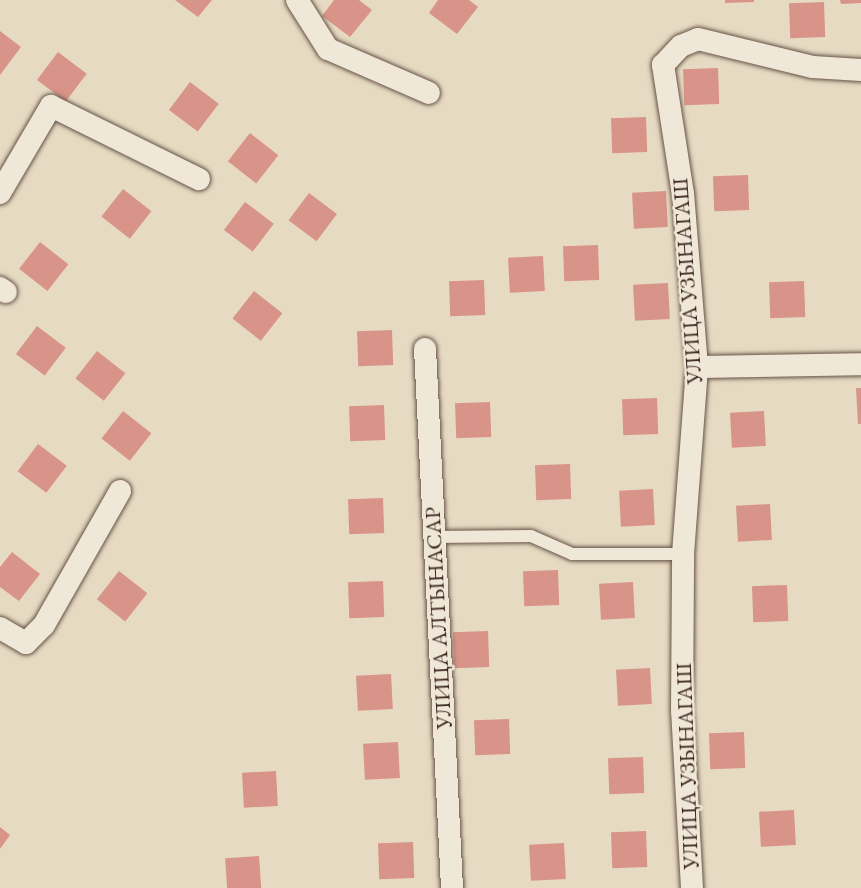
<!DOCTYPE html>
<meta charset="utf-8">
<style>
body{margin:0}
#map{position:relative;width:861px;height:888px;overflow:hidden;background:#e7dac2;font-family:"EB Garamond",serif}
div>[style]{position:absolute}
.building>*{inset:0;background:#d89489;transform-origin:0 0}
.roads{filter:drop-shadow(0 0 2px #675448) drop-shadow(0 0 2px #675448)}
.lane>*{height:12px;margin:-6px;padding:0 6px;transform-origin:6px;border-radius:6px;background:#efe7d7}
.street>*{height:22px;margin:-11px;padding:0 11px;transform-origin:11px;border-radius:11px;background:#efe7d7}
span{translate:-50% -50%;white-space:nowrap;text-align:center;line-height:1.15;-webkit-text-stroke:5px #efe7d7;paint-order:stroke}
.street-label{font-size:22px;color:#3c271f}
</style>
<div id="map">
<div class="building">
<div style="clip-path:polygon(175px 0,212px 0,198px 17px)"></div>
<div style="clip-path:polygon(334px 0,359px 0,372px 10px,350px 37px,322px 16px)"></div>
<div style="clip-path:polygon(438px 0,469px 0,478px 7px,457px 34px,429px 13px)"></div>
<div style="clip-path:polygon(725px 0,754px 0,754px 2px,725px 3px)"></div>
<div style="clip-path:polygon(840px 0,861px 0,861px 3px,841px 4px)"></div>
<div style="left:824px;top:2px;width:35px;height:35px;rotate:88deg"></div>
<div style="clip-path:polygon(0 31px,21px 47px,0 75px)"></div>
<div style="left:58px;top:52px;width:36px;height:35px;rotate:37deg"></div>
<div style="left:718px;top:68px;width:36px;height:35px;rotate:88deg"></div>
<div style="left:190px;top:82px;width:36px;height:35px;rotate:37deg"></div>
<div style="left:646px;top:117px;width:35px;height:35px;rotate:88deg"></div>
<div style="left:250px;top:133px;width:36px;height:36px;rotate:38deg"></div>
<div style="left:748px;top:175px;width:35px;height:35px;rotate:88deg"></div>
<div style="left:123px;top:189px;width:36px;height:35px;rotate:38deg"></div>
<div style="left:666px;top:191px;width:36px;height:34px;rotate:87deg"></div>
<div style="left:309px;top:193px;width:35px;height:34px;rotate:37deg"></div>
<div style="left:245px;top:202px;width:36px;height:35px;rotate:37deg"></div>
<div style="left:40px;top:242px;width:36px;height:34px;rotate:38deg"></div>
<div style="left:598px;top:245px;width:35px;height:35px;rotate:88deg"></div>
<div style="left:543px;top:256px;width:35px;height:35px;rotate:87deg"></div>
<div style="left:484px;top:280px;width:35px;height:35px;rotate:88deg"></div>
<div style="left:804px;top:281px;width:36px;height:35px;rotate:88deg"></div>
<div style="left:668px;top:283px;width:36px;height:35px;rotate:87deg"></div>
<div style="left:254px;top:291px;width:36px;height:35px;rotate:38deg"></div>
<div style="left:37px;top:326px;width:36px;height:35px;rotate:37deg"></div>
<div style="left:392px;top:330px;width:35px;height:35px;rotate:88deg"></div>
<div style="left:97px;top:351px;width:36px;height:35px;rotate:38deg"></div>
<div style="clip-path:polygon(856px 388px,861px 388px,861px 424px,858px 424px)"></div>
<div style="left:657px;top:398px;width:36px;height:35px;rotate:88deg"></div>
<div style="left:490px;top:402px;width:35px;height:35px;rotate:88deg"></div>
<div style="left:384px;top:405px;width:35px;height:35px;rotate:88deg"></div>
<div style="left:123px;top:411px;width:36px;height:35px;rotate:38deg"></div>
<div style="left:764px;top:411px;width:35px;height:34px;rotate:87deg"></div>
<div style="left:38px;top:444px;width:36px;height:34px;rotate:37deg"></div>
<div style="left:570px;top:464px;width:35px;height:35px;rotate:88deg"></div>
<div style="left:653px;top:489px;width:36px;height:34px;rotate:87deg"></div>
<div style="left:383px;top:498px;width:35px;height:35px;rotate:88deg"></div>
<div style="left:770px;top:504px;width:36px;height:34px;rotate:87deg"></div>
<div style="clip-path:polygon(12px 552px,40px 574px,19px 601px,0 587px,0 567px)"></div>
<div style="left:558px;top:570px;width:35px;height:35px;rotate:88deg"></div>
<div style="left:119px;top:571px;width:36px;height:36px;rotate:38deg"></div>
<div style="left:383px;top:581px;width:36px;height:35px;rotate:88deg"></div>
<div style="left:633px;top:582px;width:36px;height:34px;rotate:87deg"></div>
<div style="left:787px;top:585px;width:36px;height:35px;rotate:88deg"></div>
<div style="left:488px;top:631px;width:36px;height:35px;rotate:88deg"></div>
<div style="left:650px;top:668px;width:36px;height:34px;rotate:87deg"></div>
<div style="left:391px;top:674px;width:35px;height:35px;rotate:87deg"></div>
<div style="left:509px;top:719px;width:35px;height:35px;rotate:88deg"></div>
<div style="left:744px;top:732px;width:36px;height:35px;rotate:88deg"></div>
<div style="left:398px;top:742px;width:36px;height:35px;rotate:87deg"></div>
<div style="left:643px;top:757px;width:36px;height:35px;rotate:88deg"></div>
<div style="left:276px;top:771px;width:35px;height:34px;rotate:87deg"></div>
<div style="left:794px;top:810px;width:35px;height:35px;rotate:87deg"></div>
<div style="clip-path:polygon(0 827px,10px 835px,0 849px)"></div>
<div style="left:646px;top:831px;width:36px;height:35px;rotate:88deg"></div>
<div style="left:413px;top:842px;width:36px;height:35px;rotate:88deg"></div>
<div style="left:564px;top:843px;width:36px;height:35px;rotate:87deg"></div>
<div style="left:259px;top:856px;width:32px;height:34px;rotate:86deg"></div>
</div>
<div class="roads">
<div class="lane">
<div style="left:434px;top:537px;width:97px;rotate:-0.6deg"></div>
<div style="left:531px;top:536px;width:45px;rotate:23.7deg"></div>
<div style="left:572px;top:554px;width:111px"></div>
</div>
<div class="street">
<div style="left:297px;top:0;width:58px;rotate:57.7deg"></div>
<div style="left:328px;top:49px;width:110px;rotate:23.5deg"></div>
<div style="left:0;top:193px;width:101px;rotate:-59.6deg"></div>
<div style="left:51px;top:106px;width:165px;rotate:26.3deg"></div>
<div style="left:0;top:288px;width:7px;rotate:34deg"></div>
<div style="left:425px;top:349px;width:540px;rotate:87.13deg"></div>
<div style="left:697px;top:367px;width:164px;rotate:-1deg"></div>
<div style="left:0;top:628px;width:30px;rotate:30deg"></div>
<div style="left:26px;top:643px;width:25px;rotate:-45deg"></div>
<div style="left:44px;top:625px;width:154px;rotate:-60.4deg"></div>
<div style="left:692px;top:888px;width:177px;rotate:-93.2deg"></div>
<div style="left:682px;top:711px;width:157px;rotate:-89.6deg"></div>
<div style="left:683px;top:554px;width:188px;rotate:-85.7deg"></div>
<div style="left:697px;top:367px;width:174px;rotate:-94.6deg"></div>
<div style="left:683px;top:194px;width:131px;rotate:-98.8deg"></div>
<div style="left:663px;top:65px;width:26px;rotate:-47deg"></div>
<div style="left:681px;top:46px;width:18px;rotate:-22deg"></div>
<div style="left:698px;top:39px;width:118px;rotate:13.7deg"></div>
<div style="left:813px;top:67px;width:48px;rotate:3.6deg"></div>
</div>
</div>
<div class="street-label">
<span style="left:687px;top:281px;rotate:-94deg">УЛИЦА УЗЫНАГАШ</span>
<span style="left:438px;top:618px;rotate:-93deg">УЛИЦА АЛТЫНАСАР</span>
<span style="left:687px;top:766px;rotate:-92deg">УЛИЦА УЗЫНАГАШ</span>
</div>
</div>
